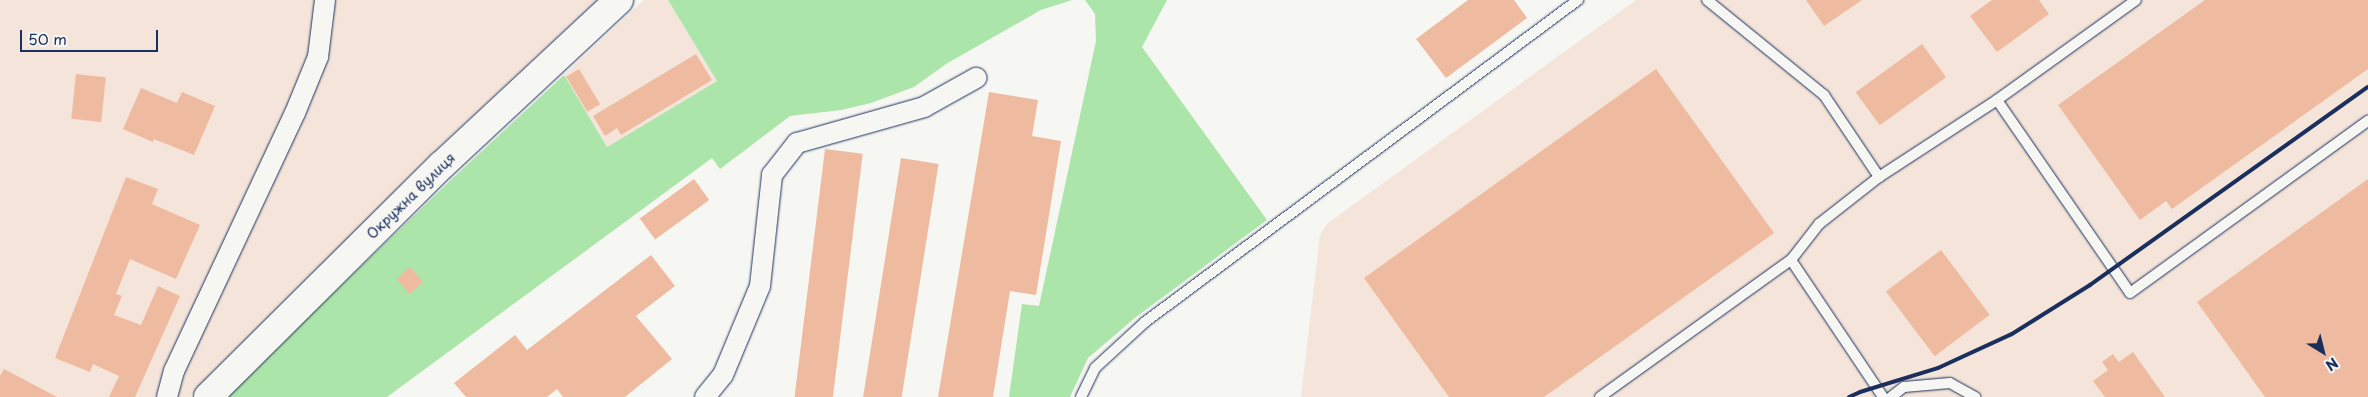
<!DOCTYPE html>
<meta charset="utf-8">
<style>
body{margin:0}
#map{position:relative;width:2368px;height:397px;overflow:hidden;background:#f6f6f2;font-family:"Playpen Sans",sans-serif}
div>[style]{position:absolute}
.built>*{inset:0;background:#f4e4d9}
.green>*{inset:0;background:#ace5a9}
.building>*{inset:0;background:#efbba0;transform-origin:0 0}
.roads{filter:drop-shadow(0 0 1px #1b2f5e) drop-shadow(0 0 1px #1b2f5e)}
.lane>*{height:10px;margin:-5px;padding:0 5px;transform-origin:5px;border-radius:5px;background:#f6f6f2}
.street>*{height:20px;margin:-10px;padding:0 10px;transform-origin:10px;border-radius:10px;background:#f6f6f2}
.primary>*{height:28px;margin:-14px;padding:0 14px;transform-origin:14px;border-radius:14px;background:#f6f6f2}
.rail>*{height:4px;margin:-2px;padding:0 2px;transform-origin:2px;border-radius:2px;background:#1b2f5e}
span{translate:-50% -50%;white-space:nowrap;text-align:center;line-height:1.15;-webkit-text-stroke:5px #f6f6f2;paint-order:stroke}
.street-label{font-size:14px;color:#1b2f5e}
.north{position:absolute;left:2298px;top:327px;width:50px;height:50px;-webkit-text-stroke:4px #f6f6f2;paint-order:stroke;rotate:144deg;font-size:14px;font-weight:700;line-height:20px;text-align:center;color:#1b2f5e}
.north::after{content:'';display:block;margin:auto;width:18px;height:22px;background:#1b2f5e;clip-path:polygon(50% 0,100% 100%,50% 72%,0 100%)}
.scale{position:absolute;left:20px;top:30px;width:138px;height:22px;box-sizing:border-box;border:2px solid #1b2f5e;border-top:0;padding-left:6px;font-size:15px;line-height:18px;white-space:nowrap;color:#1b2f5e;-webkit-text-stroke:4px #f6f6f2;paint-order:stroke}
</style>
<div id="map">
<div class="built">
<div style="clip-path:polygon(0 0,597px 0,428px 157px,190px 397px,0 397px)"></div>
<div style="clip-path:polygon(644px 0,668px 0,717px 81px,607px 147px,564px 75px)"></div>
<div style="clip-path:polygon(1636px 0,2368px 0,2368px 397px,1301px 397px,1320px 235px,1328px 223px)"></div>
</div>
<div class="green">
<div style="clip-path:polygon(668px 0,1167px 0,1142px 47px,1267px 220px,1136px 317px,1088px 358px,1070px 397px,1009px 397px,1022px 304px,1039px 306px,1096px 41px,1095px 14px,1085px 0,1072px 0,1041px 10px,946px 64px,914px 87px,871px 103px,841px 110px,790px 116px,720px 169px,712px 158px,387px 397px,225px 397px,452px 179px,564px 75px,607px 147px,717px 81px)"></div>
</div>
<div class="building">
<div style="clip-path:polygon(1468px 0,1514px 0,1527px 18px,1446px 78px,1416px 39px)"></div>
<div style="clip-path:polygon(1806px 0,1862px 0,1824px 26px)"></div>
<div style="clip-path:polygon(1992px 0,2039px 0,2049px 14px,1997px 52px,1970px 16px)"></div>
<div style="clip-path:polygon(2205px 0,2368px 0,2368px 69px,2172px 209px,2166px 201px,2140px 220px,2058px 105px)"></div>
<div style="left:1922px;top:44px;width:41px;height:82px;rotate:54deg"></div>
<div style="clip-path:polygon(696px 54px,712px 80px,621px 135px,617px 128px,605px 136px,593px 116px)"></div>
<div style="left:579px;top:69px;width:41px;height:15px;rotate:59deg"></div>
<div style="clip-path:polygon(1656px 69px,1774px 233px,1544px 397px,1449px 397px,1364px 278px)"></div>
<div style="left:76px;top:74px;width:30px;height:45px;rotate:6deg"></div>
<div style="clip-path:polygon(141px 88px,177px 103px,182px 92px,215px 106px,194px 155px,154px 139px,153px 142px,123px 129px)"></div>
<div style="clip-path:polygon(989px 92px,1038px 100px,1032px 136px,1061px 141px,1036px 295px,1010px 291px,993px 397px,938px 397px)"></div>
<div style="left:825px;top:149px;width:38px;height:250px;rotate:7deg"></div>
<div style="left:901px;top:158px;width:38px;height:242px;rotate:9deg"></div>
<div style="clip-path:polygon(126px 177px,158px 189px,152px 204px,200px 225px,176px 279px,130px 259px,116px 294px,122px 296px,114px 315px,141px 325px,158px 286px,180px 296px,135px 397px,109px 397px,119px 376px,93px 364px,90px 372px,55px 358px)"></div>
<div style="left:694px;top:179px;width:26px;height:67px;rotate:54deg"></div>
<div style="clip-path:polygon(2368px 179px,2368px 397px,2265px 397px,2197px 302px)"></div>
<div style="left:1941px;top:250px;width:81px;height:69px;rotate:53deg"></div>
<div style="clip-path:polygon(651px 255px,675px 286px,636px 316px,672px 359px,625px 397px,563px 397px,557px 389px,547px 397px,466px 397px,454px 383px,515px 335px,527px 350px)"></div>
<div style="left:410px;top:267px;width:20px;height:18px;rotate:49deg"></div>
<div style="clip-path:polygon(2133px 352px,2165px 397px,2105px 397px,2093px 381px,2108px 370px,2102px 362px,2113px 354px,2119px 362px)"></div>
<div style="clip-path:polygon(4px 369px,57px 397px,0 397px,0 376px)"></div>
</div>
<div class="roads">
<div class="lane">
<div style="left:1707px;top:0;width:151px;rotate:39.1deg"></div>
<div style="left:1824px;top:95px;width:99px;rotate:56.1deg"></div>
<div style="left:1997px;top:100px;width:234px;rotate:55.4deg"></div>
<div style="left:2130px;top:293px;width:294px;rotate:-35.9deg"></div>
<div style="left:1791px;top:260px;width:46px;rotate:-52.1deg"></div>
<div style="left:1819px;top:224px;width:76px;rotate:-38.1deg"></div>
<div style="left:1879px;top:177px;width:141px;rotate:-33.1deg"></div>
<div style="left:1997px;top:100px;width:171px;rotate:-35.7deg"></div>
<div style="left:1081px;top:397px;width:32px;rotate:-64deg"></div>
<div style="left:1095px;top:368px;width:68px;rotate:-42.6deg"></div>
<div style="left:1145px;top:322px;width:540px;rotate:-36.64deg"></div>
<div style="left:1600px;top:397px;width:235px;rotate:-35.7deg"></div>
<div style="left:1791px;top:260px;width:165px;rotate:56.1deg"></div>
<div style="left:1891px;top:397px;width:16px;rotate:-38deg"></div>
<div style="left:1904px;top:387px;width:46px;rotate:-5deg"></div>
<div style="left:1950px;top:383px;width:29px;rotate:29deg"></div>
</div>
<div class="street">
<div style="left:167px;top:397px;width:27px;rotate:-75deg"></div>
<div style="left:174px;top:371px;width:285px;rotate:-64.9deg"></div>
<div style="left:295px;top:113px;width:61px;rotate:-67.7deg"></div>
<div style="left:318px;top:57px;width:57px;rotate:-83deg"></div>
<div style="left:705px;top:397px;width:28px;rotate:-51deg"></div>
<div style="left:723px;top:375px;width:96px;rotate:-67.4deg"></div>
<div style="left:760px;top:286px;width:112px;rotate:-83.8deg"></div>
<div style="left:772px;top:175px;width:41px;rotate:-52deg"></div>
<div style="left:797px;top:143px;width:132px;rotate:-15.8deg"></div>
<div style="left:924px;top:107px;width:60px;rotate:-29.1deg"></div>
</div>
<div class="primary">
<div style="left:208px;top:397px;width:330px;rotate:-44.8deg"></div>
<div style="left:442px;top:165px;width:242px;rotate:-43deg"></div>
</div>
</div>
<div class="rail">
<div style="left:1849px;top:397px;width:12px;rotate:-24deg"></div>
<div style="left:1860px;top:392px;width:82px;rotate:-17.1deg"></div>
<div style="left:1938px;top:368px;width:81px;rotate:-24.7deg"></div>
<div style="left:2012px;top:334px;width:92px;rotate:-32.1deg"></div>
<div style="left:2090px;top:285px;width:341px;rotate:-35.5deg"></div>
</div>
<div class="street-label">
<span style="left:411px;top:196px;rotate:-44deg">Окружна вулиця</span>
</div>
<div class="north">N</div>
<div class="scale">50 m</div>
</div>
